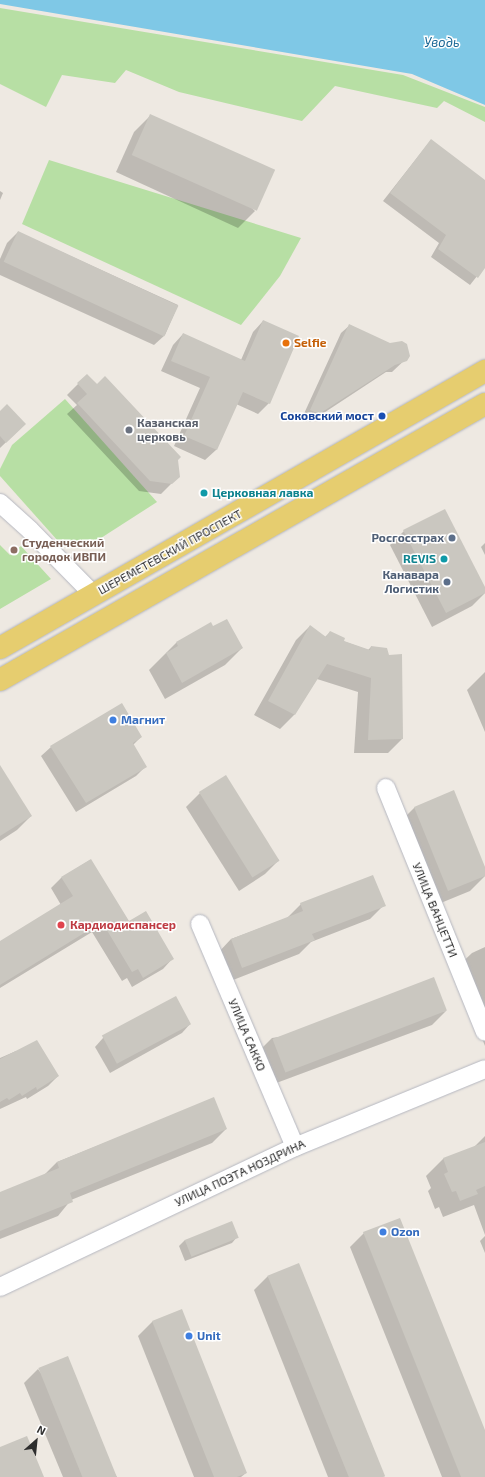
<!DOCTYPE html>
<meta charset="utf-8">
<style>
body{margin:0}
#map{position:relative;width:485px;height:1477px;overflow:hidden;background:#eee9e2;font-family:"Exo 2",sans-serif}
div>[style]{position:absolute}
.green>*{inset:0;background:#b7dfa4}
.water>*{inset:0;background:#7fc8e6}
.shadow>*{inset:0;background:#0003}
.building>*{inset:0;background:#cac7c0;transform-origin:0 0}
.roads{filter:drop-shadow(0 0 1px #b5b7c0) drop-shadow(0 0 1px #b5b7c0)}
.minor>*{height:18px;margin:-9px;padding:0 9px;transform-origin:9px;border-radius:9px;background:#fff}
.major>*{height:22px;margin:-11px;padding:0 11px;transform-origin:11px;border-radius:11px;background:#e6cd6f}
.dots>*{width:11px;height:11px;translate:-50% -50%;box-sizing:border-box;border:2px solid #fff;border-radius:50%}
span{translate:-50% -50%;white-space:nowrap;text-align:center;line-height:1.15;-webkit-text-stroke:3px #fff;paint-order:stroke}
.food-label{font-size:12px;color:#c56008;font-weight:700}
.left{translate:0 -50%;text-align:left}
.transit-label{font-size:12px;color:#164399;font-weight:700}
.right{translate:-100% -50%;text-align:right}
.worship-label{font-size:12px;color:#5b616d;font-weight:700}
.culture-label{font-size:12px;color:#0d838f;font-weight:700}
.service-label{font-size:12px;color:#4e5e75;font-weight:700}
.education-label{font-size:12px;color:#785e54;font-weight:700}
.street-label{font-size:12px;color:#2e2e2e}
.shop-label{font-size:12px;color:#366cbe;font-weight:700}
.health-label{font-size:12px;color:#be3a42;font-weight:700}
.water-label{font-size:13px;color:#1a6896;font-style:italic}
.north{position:absolute;left:16px;top:1421px;width:40px;height:40px;-webkit-text-stroke:3px #fff;paint-order:stroke;rotate:27deg;font-size:11px;font-weight:700;line-height:16px;text-align:center;color:#2e2e2e}
.north::after{content:'';display:block;margin:auto;width:14px;height:18px;background:#2e2e2e;clip-path:polygon(50% 0,100% 100%,50% 72%,0 100%)}
</style>
<div id="map">
<div class="green">
<div style="clip-path:polygon(0 8px,403px 75px,485px 107px,485px 122px,444px 101px,437px 108px,335px 86px,302px 121px,179px 92px,126px 70px,115px 83px,62px 75px,46px 107px,0 84px)"></div>
<div style="clip-path:polygon(49px 160px,301px 238px,280px 276px,241px 325px,22px 224px)"></div>
<div style="clip-path:polygon(65px 399px,157px 502px,87px 547px,58px 541px,0 476px,0 469px,12px 445px)"></div>
<div style="clip-path:polygon(0 545px,10px 555px,21px 546px,51px 579px,0 609px)"></div>
</div>
<div class="water">
<div style="clip-path:polygon(0 0,485px 0,485px 105px,412px 74px,0 4px)"></div>
</div>
<div class="shadow">
<div style="clip-path:polygon(151px 115px,255px 211px,238px 228px,116px 172px,134px 132px)"></div>
<div style="clip-path:polygon(431px 140px,485px 181px,485px 266px,470px 285px,431px 257px,439px 243px,383px 201px)"></div>
<div style="clip-path:polygon(0 191px,3px 193px,0 200px)"></div>
<div style="clip-path:polygon(18px 232px,178px 305px,165px 335px,154px 345px,0 275px,0 259px,7px 243px)"></div>
<div style="clip-path:polygon(263px 321px,269px 403px,258px 414px,236px 404px,216px 450px,205px 460px,174px 446px,200px 388px,161px 371px,173px 345px,183px 334px,241px 360px,253px 332px)"></div>
<div style="clip-path:polygon(350px 325px,409px 356px,392px 372px,386px 372px,310px 422px,302px 418px,341px 333px)"></div>
<div style="clip-path:polygon(87px 375px,177px 460px,179px 476px,161px 494px,139px 491px,67px 414px,77px 405px,67px 395px)"></div>
<div style="clip-path:polygon(0 412px,25px 424px,0 448px)"></div>
<div style="clip-path:polygon(404px 531px,485px 589px,485px 593px,472px 606px,432px 627px,390px 545px)"></div>
<div style="clip-path:polygon(485px 543px,485px 555px,481px 547px)"></div>
<div style="clip-path:polygon(310px 626px,325px 637px,330px 632px,343px 641px,368px 650px,371px 647px,402px 739px,388px 753px,354px 753px,358px 692px,317px 679px,294px 715px,280px 729px,254px 715px,296px 640px)"></div>
<div style="clip-path:polygon(213px 627px,242px 648px,225px 665px,165px 699px,149px 670px,176px 643px)"></div>
<div style="clip-path:polygon(485px 672px,485px 732px,467px 690px)"></div>
<div style="clip-path:polygon(141px 737px,133px 745px,145px 767px,136px 776px,76px 812px,41px 756px,51px 747px)"></div>
<div style="clip-path:polygon(0 767px,31px 816px,17px 830px,0 841px)"></div>
<div style="clip-path:polygon(453px 792px,485px 870px,485px 876px,470px 891px,431px 907px,397px 825px,414px 808px)"></div>
<div style="clip-path:polygon(200px 793px,279px 860px,265px 874px,239px 891px,186px 807px)"></div>
<div style="clip-path:polygon(90px 860px,129px 922px,173px 958px,163px 969px,132px 987px,127px 978px,122px 981px,92px 932px,0 988px,0 942px,61px 905px,51px 888px,61px 878px)"></div>
<div style="clip-path:polygon(301px 904px,384px 905px,370px 919px,311px 942px,299px 954px,228px 982px,217px 954px,231px 939px,287px 918px)"></div>
<div style="clip-path:polygon(485px 947px,485px 1046px,455px 969px,472px 953px)"></div>
<div style="clip-path:polygon(175px 998px,190px 1024px,182px 1033px,110px 1073px,95px 1047px,103px 1038px)"></div>
<div style="clip-path:polygon(446px 1011px,432px 1025px,271px 1085px,258px 1052px,272px 1038px)"></div>
<div style="clip-path:polygon(16px 1051px,58px 1076px,48px 1086px,27px 1099px,26px 1097px,0 1109px,0 1058px)"></div>
<div style="clip-path:polygon(214px 1099px,226px 1129px,212px 1143px,71px 1200px,58px 1216px,0 1239px,0 1193px,44px 1175px,57px 1162px)"></div>
<div style="clip-path:polygon(485px 1136px,485px 1235px,474px 1205px,443px 1217px,439px 1207px,435px 1209px,428px 1191px,431px 1188px,426px 1176px,443px 1159px,474px 1147px)"></div>
<div style="clip-path:polygon(364px 1233px,485px 1433px,485px 1477px,442px 1477px,350px 1247px)"></div>
<div style="clip-path:polygon(485px 1236px,485px 1253px,480px 1241px)"></div>
<div style="clip-path:polygon(237px 1237px,232px 1243px,185px 1261px,179px 1246px,185px 1240px)"></div>
<div style="clip-path:polygon(268px 1276px,383px 1477px,328px 1477px,254px 1290px)"></div>
<div style="clip-path:polygon(182px 1311px,246px 1473px,241px 1477px,194px 1477px,138px 1336px,152px 1322px)"></div>
<div style="clip-path:polygon(38px 1369px,117px 1477px,63px 1477px,24px 1383px)"></div>
</div>
<div class="building">
<div style="left:150px;top:114px;width:137px;height:45px;rotate:24deg"></div>
<div style="clip-path:polygon(431px 139px,485px 180px,485px 268px,478px 278px,438px 249px,446px 235px,390px 193px)"></div>
<div style="left:18px;top:231px;width:177px;height:34px;rotate:25deg"></div>
<div style="clip-path:polygon(263px 320px,299px 336px,270px 404px,243px 392px,217px 450px,184px 436px,210px 377px,171px 361px,183px 333px,245px 361px)"></div>
<div style="clip-path:polygon(349px 324px,390px 343px,402px 341px,407px 344px,410px 356px,407px 361px,395px 365px,319px 414px,310px 410px)"></div>
<div style="clip-path:polygon(87px 374px,97px 384px,105px 376px,181px 457px,178px 460px,180px 477px,172px 484px,150px 481px,77px 403px,87px 394px,77px 383px)"></div>
<div style="clip-path:polygon(7px 404px,26px 424px,6px 443px,0 436px,0 411px)"></div>
<div style="clip-path:polygon(445px 509px,485px 587px,485px 593px,446px 613px,403px 530px)"></div>
<div style="clip-path:polygon(227px 619px,243px 648px,182px 683px,166px 653px,178px 646px,176px 642px,211px 622px,213px 626px)"></div>
<div style="clip-path:polygon(310px 625px,326px 637px,330px 631px,345px 638px,344px 641px,370px 650px,371px 646px,387px 648px,389px 655px,402px 654px,403px 739px,368px 740px,371px 678px,327px 664px,295px 715px,268px 701px)"></div>
<div style="clip-path:polygon(122px 703px,142px 737px,133px 743px,147px 767px,86px 803px,50px 746px)"></div>
<div style="clip-path:polygon(0 765px,32px 816px,0 836px)"></div>
<div style="left:226px;top:775px;width:101px;height:32px;rotate:58deg"></div>
<div style="clip-path:polygon(454px 790px,485px 867px,485px 876px,448px 891px,414px 807px)"></div>
<div style="clip-path:polygon(91px 859px,129px 921px,146px 911px,174px 959px,143px 978px,138px 969px,132px 972px,102px 922px,0 985px,0 941px,73px 896px,61px 877px)"></div>
<div style="clip-path:polygon(373px 875px,386px 906px,312px 934px,315px 940px,242px 968px,231px 939px,303px 911px,300px 903px)"></div>
<div style="left:434px;top:977px;width:36px;height:173px;rotate:69deg"></div>
<div style="left:176px;top:996px;width:32px;height:84px;rotate:62deg"></div>
<div style="clip-path:polygon(37px 1040px,59px 1076px,37px 1090px,36px 1087px,22px 1096px,20px 1093px,9px 1100px,7px 1098px,0 1102px,0 1059px)"></div>
<div style="clip-path:polygon(214px 1097px,227px 1129px,70px 1193px,73px 1202px,0 1231px,0 1192px,59px 1168px,57px 1162px)"></div>
<div style="clip-path:polygon(485px 1142px,485px 1186px,476px 1190px,478px 1194px,460px 1201px,456px 1191px,452px 1192px,444px 1174px,448px 1172px,443px 1158px)"></div>
<div style="clip-path:polygon(400px 1218px,485px 1430px,485px 1477px,461px 1477px,363px 1232px)"></div>
<div style="left:232px;top:1221px;width:18px;height:51px;rotate:68deg"></div>
<div style="left:299px;top:1263px;width:230px;height:34px;rotate:68deg"></div>
<div style="clip-path:polygon(182px 1309px,247px 1473px,237px 1477px,214px 1477px,152px 1321px)"></div>
<div style="left:68px;top:1356px;width:131px;height:32px;rotate:68deg"></div>
<div style="clip-path:polygon(27px 1436px,44px 1477px,0 1477px,0 1447px)"></div>
</div>
<div class="roads">
<div class="minor">
<div style="left:0;top:503px;width:40px;rotate:42deg"></div>
<div style="left:30px;top:530px;width:90px;rotate:45.5deg"></div>
<div style="left:386px;top:788px;width:263px;rotate:67.9deg"></div>
<div style="left:200px;top:924px;width:242px;rotate:66.9deg"></div>
<div style="left:0;top:1287px;width:327px;rotate:-25.4deg"></div>
<div style="left:295px;top:1147px;width:205px;rotate:-22.3deg"></div>
</div>
<div class="major">
<div style="left:0;top:648px;width:559px;rotate:-29.73deg"></div>
<div style="left:0;top:680px;width:558px;rotate:-29.64deg"></div>
</div>
</div>
<div class="dots">
<div style="left:286px;top:343px;background:#e8710a"></div>
<div style="left:382px;top:416px;background:#1a4fb4"></div>
<div style="left:129px;top:430px;background:#6b7280"></div>
<div style="left:204px;top:493px;background:#0f9aa8"></div>
<div style="left:452px;top:538px;background:#5c6f8a"></div>
<div style="left:14px;top:550px;background:#8d6e63"></div>
<div style="left:444px;top:559px;background:#0f9aa8"></div>
<div style="left:447px;top:582px;background:#5c6f8a"></div>
<div style="left:113px;top:720px;background:#3f7fe0"></div>
<div style="left:61px;top:925px;background:#e0444e"></div>
<div style="left:383px;top:1232px;background:#3f7fe0"></div>
<div style="left:189px;top:1336px;background:#3f7fe0"></div>
</div>
<div class="food-label">
<span class="left" style="left:294px;top:343px">Selfie</span>
</div>
<div class="transit-label">
<span class="right" style="left:374px;top:416px">Соковский мост</span>
</div>
<div class="worship-label">
<span class="left" style="left:137px;top:430px">Казанская<br>церковь</span>
</div>
<div class="culture-label">
<span class="left" style="left:212px;top:493px">Церковная лавка</span>
<span class="right" style="left:436px;top:559px">REVIS</span>
</div>
<div class="service-label">
<span class="right" style="left:444px;top:538px">Росгосстрах</span>
<span class="right" style="left:439px;top:582px">Канавара<br>Логистик</span>
</div>
<div class="education-label">
<span class="left" style="left:22px;top:550px">Студенческий<br>городок ИВПИ</span>
</div>
<div class="street-label">
<span style="left:170px;top:552px;rotate:-29deg">ШЕРЕМЕТЕВСКИЙ ПРОСПЕКТ</span>
<span style="left:435px;top:910px;rotate:68deg">УЛИЦА ВАНЦЕТТИ</span>
<span style="left:247px;top:1035px;rotate:67deg">УЛИЦА САККО</span>
<span style="left:240px;top:1173px;rotate:-25deg">УЛИЦА ПОЭТА НОЗДРИНА</span>
</div>
<div class="shop-label">
<span class="left" style="left:121px;top:720px">Магнит</span>
<span class="left" style="left:391px;top:1232px">Ozon</span>
<span class="left" style="left:197px;top:1336px">Unit</span>
</div>
<div class="health-label">
<span class="left" style="left:70px;top:925px">Кардиодиспансер</span>
</div>
<div class="water-label">
<span style="left:442px;top:42px">Уводь</span>
</div>
<div class="north">N</div>
</div>
